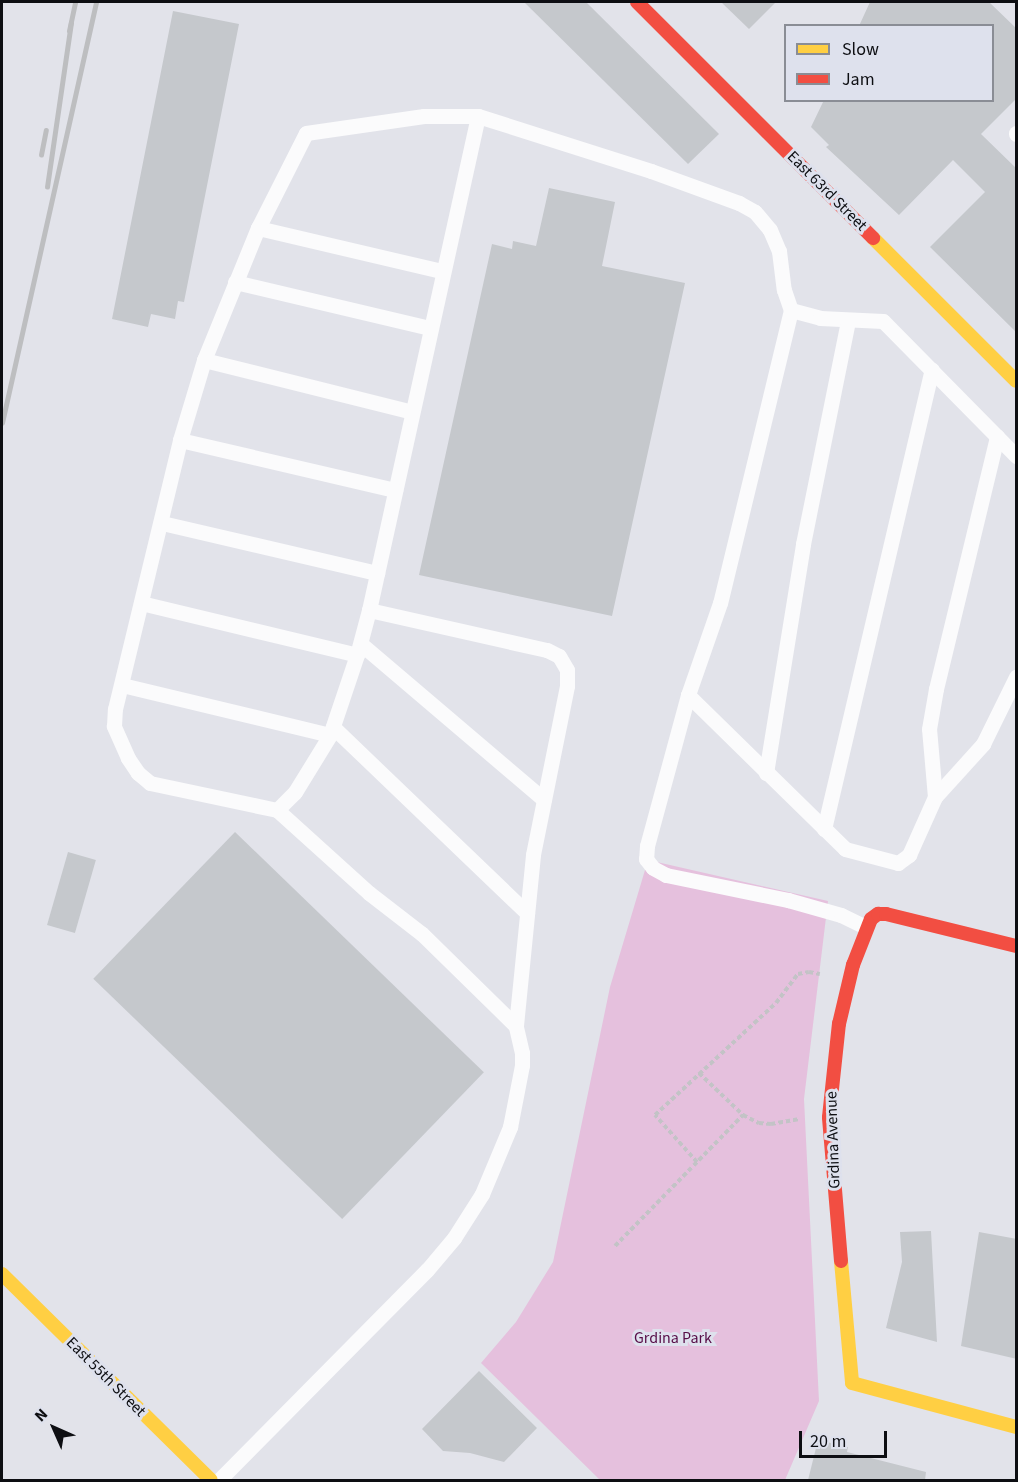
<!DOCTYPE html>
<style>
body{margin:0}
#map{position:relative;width:1018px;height:1482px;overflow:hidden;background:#e2e3ea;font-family:"Source Sans 3",sans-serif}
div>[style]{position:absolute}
.green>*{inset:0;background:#e5c0dd}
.building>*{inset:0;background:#c5c8cc;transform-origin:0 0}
.path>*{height:4px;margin-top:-2px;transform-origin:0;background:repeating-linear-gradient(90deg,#c3c3c6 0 4.5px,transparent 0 7.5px)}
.lane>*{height:15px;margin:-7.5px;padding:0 7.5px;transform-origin:7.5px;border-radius:7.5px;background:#fbfbfc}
.slow>*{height:14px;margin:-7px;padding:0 7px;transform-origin:7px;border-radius:7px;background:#ffcf43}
.jam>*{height:14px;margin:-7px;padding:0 7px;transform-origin:7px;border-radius:7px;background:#f24e42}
.rail>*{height:4.5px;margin:-2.25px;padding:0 2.25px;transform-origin:2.25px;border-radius:2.25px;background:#bdbec0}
span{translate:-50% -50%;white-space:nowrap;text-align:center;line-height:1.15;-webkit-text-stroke:6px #dee1ed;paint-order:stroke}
.street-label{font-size:16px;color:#0d0e12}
.park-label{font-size:16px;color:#560c47}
.frame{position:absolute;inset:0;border:3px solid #0d0e12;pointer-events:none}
.legend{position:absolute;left:784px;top:24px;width:210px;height:78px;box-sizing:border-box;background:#dee1ed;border:2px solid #8a8d95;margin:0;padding:8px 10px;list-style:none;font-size:18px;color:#0d0e12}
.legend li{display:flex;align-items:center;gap:12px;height:30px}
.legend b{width:30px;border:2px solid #8a8d95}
.north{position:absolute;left:24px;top:1398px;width:60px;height:60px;-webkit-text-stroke:4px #dee1ed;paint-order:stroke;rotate:315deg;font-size:16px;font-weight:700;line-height:24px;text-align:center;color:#0d0e12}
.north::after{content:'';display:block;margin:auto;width:21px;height:27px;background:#0d0e12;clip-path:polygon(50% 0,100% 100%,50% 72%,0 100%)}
.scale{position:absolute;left:799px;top:1431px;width:88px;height:27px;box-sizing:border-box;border:3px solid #0d0e12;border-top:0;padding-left:8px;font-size:18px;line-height:21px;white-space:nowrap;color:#0d0e12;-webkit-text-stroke:4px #dee1ed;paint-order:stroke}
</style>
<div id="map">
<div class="green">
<div style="clip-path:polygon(648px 860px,828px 901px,804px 1099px,819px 1401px,785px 1480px,600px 1480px,481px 1363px,516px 1322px,553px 1262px,610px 987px)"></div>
</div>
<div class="building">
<div style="clip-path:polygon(524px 2px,586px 2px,719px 134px,688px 164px)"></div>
<div style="clip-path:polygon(721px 2px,776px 2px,749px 29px)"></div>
<div style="clip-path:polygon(870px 2px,989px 2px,1017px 29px,1017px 98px,981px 134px,1017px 169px,1017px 333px,930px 247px,985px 192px,953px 160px,899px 215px,826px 147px,829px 145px,811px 127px,824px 100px,993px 100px,993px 26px,859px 26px)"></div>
<div style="clip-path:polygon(173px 11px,239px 24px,184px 302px,178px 301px,175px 319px,151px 314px,148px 327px,112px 319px)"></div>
<div style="clip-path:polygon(549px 188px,615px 202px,602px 266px,685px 283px,612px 616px,419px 575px,492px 244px,512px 249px,513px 241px,536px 246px)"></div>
<div style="left:235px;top:832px;width:346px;height:204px;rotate:44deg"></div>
<div style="left:68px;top:852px;width:29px;height:76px;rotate:16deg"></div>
<div style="clip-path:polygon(931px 1231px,937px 1342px,886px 1328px,902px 1262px,900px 1232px)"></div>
<div style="clip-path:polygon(979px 1232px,1017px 1239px,1017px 1359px,961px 1346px)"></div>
<div style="clip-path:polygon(479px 1371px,537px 1428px,504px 1462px,470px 1453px,443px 1451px,422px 1429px)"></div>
<div style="clip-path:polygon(818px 1440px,848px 1447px,847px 1452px,926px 1472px,925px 1480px,808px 1480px)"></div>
</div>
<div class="path">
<div style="left:699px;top:1073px;width:61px;rotate:43.7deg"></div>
<div style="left:697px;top:1162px;width:63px;rotate:-131.8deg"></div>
<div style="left:655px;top:1115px;width:165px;rotate:-42.8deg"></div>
<div style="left:776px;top:1003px;width:36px;rotate:-53deg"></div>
<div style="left:798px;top:974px;width:11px;rotate:-10deg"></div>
<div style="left:809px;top:972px;width:11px;rotate:10deg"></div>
<div style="left:615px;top:1246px;width:183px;rotate:-45.7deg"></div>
<div style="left:743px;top:1115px;width:18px;rotate:27deg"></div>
<div style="left:759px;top:1123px;width:12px;rotate:5deg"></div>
<div style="left:771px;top:1124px;width:29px;rotate:-10deg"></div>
</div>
<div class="lane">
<div style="left:478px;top:116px;width:506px;rotate:102.44deg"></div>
<div style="left:369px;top:610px;width:182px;rotate:12.7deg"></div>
<div style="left:547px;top:650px;width:13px;rotate:27deg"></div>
<div style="left:559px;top:656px;width:16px;rotate:60deg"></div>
<div style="left:567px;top:670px;width:16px;rotate:90deg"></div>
<div style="left:567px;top:686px;width:172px;rotate:101.4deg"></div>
<div style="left:533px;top:855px;width:172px;rotate:95.7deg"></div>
<div style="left:1016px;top:134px;width:1px;rotate:-90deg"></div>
<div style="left:258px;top:228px;width:189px;rotate:13.2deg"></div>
<div style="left:235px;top:282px;width:199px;rotate:13.3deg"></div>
<div style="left:791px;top:310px;width:30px;rotate:15deg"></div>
<div style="left:820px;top:318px;width:63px;rotate:2.7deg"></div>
<div style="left:883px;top:321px;width:190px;rotate:45.4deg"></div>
<div style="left:204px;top:360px;width:214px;rotate:14deg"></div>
<div style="left:180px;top:440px;width:221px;rotate:13.1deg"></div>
<div style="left:162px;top:523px;width:221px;rotate:13.1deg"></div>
<div style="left:141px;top:603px;width:222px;rotate:13.5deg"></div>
<div style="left:361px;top:644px;width:240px;rotate:40.4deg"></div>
<div style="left:122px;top:685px;width:214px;rotate:13.5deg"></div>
<div style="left:688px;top:695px;width:156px;rotate:105.2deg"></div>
<div style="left:647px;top:846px;width:13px;rotate:94deg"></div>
<div style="left:646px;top:859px;width:11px;rotate:52deg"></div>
<div style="left:653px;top:868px;width:15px;rotate:28deg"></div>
<div style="left:666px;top:875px;width:125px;rotate:11.6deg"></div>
<div style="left:788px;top:900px;width:55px;rotate:15.8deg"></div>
<div style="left:841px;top:915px;width:28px;rotate:26deg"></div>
<div style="left:333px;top:727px;width:269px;rotate:43.8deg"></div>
<div style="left:766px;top:773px;width:232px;rotate:-80.8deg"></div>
<div style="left:803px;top:544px;width:228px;rotate:-78.6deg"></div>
<div style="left:935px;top:797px;width:68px;rotate:-95deg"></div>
<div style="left:929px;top:729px;width:41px;rotate:-80.1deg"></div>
<div style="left:936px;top:689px;width:260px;rotate:-76.4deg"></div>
<div style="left:277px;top:810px;width:25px;rotate:-45deg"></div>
<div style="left:295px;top:792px;width:67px;rotate:-58.4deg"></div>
<div style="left:330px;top:735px;width:84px;rotate:-71.4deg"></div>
<div style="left:357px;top:655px;width:47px;rotate:-75.1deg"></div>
<div style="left:824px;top:829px;width:472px;rotate:-76.8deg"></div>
<div style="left:219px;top:1480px;width:296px;rotate:-45.3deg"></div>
<div style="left:427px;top:1270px;width:42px;rotate:-49.8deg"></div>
<div style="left:454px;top:1238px;width:52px;rotate:-57.5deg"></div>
<div style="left:482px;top:1194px;width:73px;rotate:-67.3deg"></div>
<div style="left:510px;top:1127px;width:63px;rotate:-79deg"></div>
<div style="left:522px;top:1065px;width:12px;rotate:-90deg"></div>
<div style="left:522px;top:1053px;width:28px;rotate:-103deg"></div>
<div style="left:516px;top:1026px;width:132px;rotate:-135.6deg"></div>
<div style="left:422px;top:934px;width:67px;rotate:-142.3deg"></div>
<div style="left:369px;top:893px;width:124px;rotate:-137.9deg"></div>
<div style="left:277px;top:810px;width:130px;rotate:-168deg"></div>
<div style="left:150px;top:783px;width:16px;rotate:-140deg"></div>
<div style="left:138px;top:773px;width:18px;rotate:-124deg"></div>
<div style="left:128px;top:758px;width:35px;rotate:-114deg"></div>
<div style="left:114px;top:726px;width:17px;rotate:-87deg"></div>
<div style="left:115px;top:709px;width:277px;rotate:-76.4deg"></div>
<div style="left:180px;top:440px;width:84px;rotate:-73.3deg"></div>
<div style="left:204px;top:360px;width:143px;rotate:-67.8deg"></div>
<div style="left:258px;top:228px;width:106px;rotate:-63.2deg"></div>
<div style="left:306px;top:133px;width:119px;rotate:-8.2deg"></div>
<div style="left:424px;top:116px;width:54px"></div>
<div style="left:478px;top:116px;width:182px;rotate:17.6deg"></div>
<div style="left:651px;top:171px;width:94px;rotate:20deg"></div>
<div style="left:739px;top:203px;width:18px;rotate:29deg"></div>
<div style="left:755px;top:212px;width:23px;rotate:50deg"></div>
<div style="left:770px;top:230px;width:23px;rotate:67deg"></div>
<div style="left:779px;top:251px;width:39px;rotate:83deg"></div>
<div style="left:784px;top:290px;width:21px;rotate:71deg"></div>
<div style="left:791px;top:310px;width:301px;rotate:103.6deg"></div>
<div style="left:720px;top:603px;width:97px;rotate:109.2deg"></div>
<div style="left:688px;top:695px;width:220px;rotate:44.4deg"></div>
<div style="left:845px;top:849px;width:55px;rotate:14.8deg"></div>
<div style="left:898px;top:863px;width:14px;rotate:-36deg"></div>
<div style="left:909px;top:855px;width:64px;rotate:-65.9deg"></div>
<div style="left:935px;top:797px;width:72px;rotate:-47.8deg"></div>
<div style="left:983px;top:744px;width:75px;rotate:-63.8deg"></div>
</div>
<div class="slow">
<div style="left:873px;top:238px;width:202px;rotate:45deg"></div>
<div style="left:841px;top:1261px;width:122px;rotate:84.8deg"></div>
<div style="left:852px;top:1383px;width:170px;rotate:15deg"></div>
<div style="left:2px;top:1274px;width:293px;rotate:44.6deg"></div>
</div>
<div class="jam">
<div style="left:637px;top:2px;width:334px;rotate:45deg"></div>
<div style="left:841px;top:1261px;width:144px;rotate:-94.8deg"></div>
<div style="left:829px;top:1117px;width:94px;rotate:-83.9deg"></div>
<div style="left:839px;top:1024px;width:61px;rotate:-76.7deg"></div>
<div style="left:853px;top:965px;width:49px;rotate:-68.6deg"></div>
<div style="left:871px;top:919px;width:9px;rotate:-36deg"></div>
<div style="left:878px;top:914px;width:8px"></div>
<div style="left:886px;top:914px;width:134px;rotate:13.8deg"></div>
</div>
<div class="rail">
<div style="left:69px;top:31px;width:30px;rotate:-78deg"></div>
<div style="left:41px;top:155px;width:25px;rotate:-79deg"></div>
<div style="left:47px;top:187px;width:166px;rotate:-81.7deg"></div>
<div style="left:2px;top:423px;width:431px;rotate:-77.4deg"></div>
</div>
<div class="street-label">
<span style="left:827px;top:191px;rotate:45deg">East 63rd Street</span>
<span style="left:833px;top:1140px;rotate:-92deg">Grdina Avenue</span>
<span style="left:106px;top:1377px;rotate:45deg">East 55th Street</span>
</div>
<div class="park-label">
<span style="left:673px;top:1338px">Grdina Park</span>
</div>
<div class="frame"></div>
<ul class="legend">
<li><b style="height:8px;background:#ffcf43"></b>Slow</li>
<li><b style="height:8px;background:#f24e42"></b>Jam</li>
</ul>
<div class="north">N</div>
<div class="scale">20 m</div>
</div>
